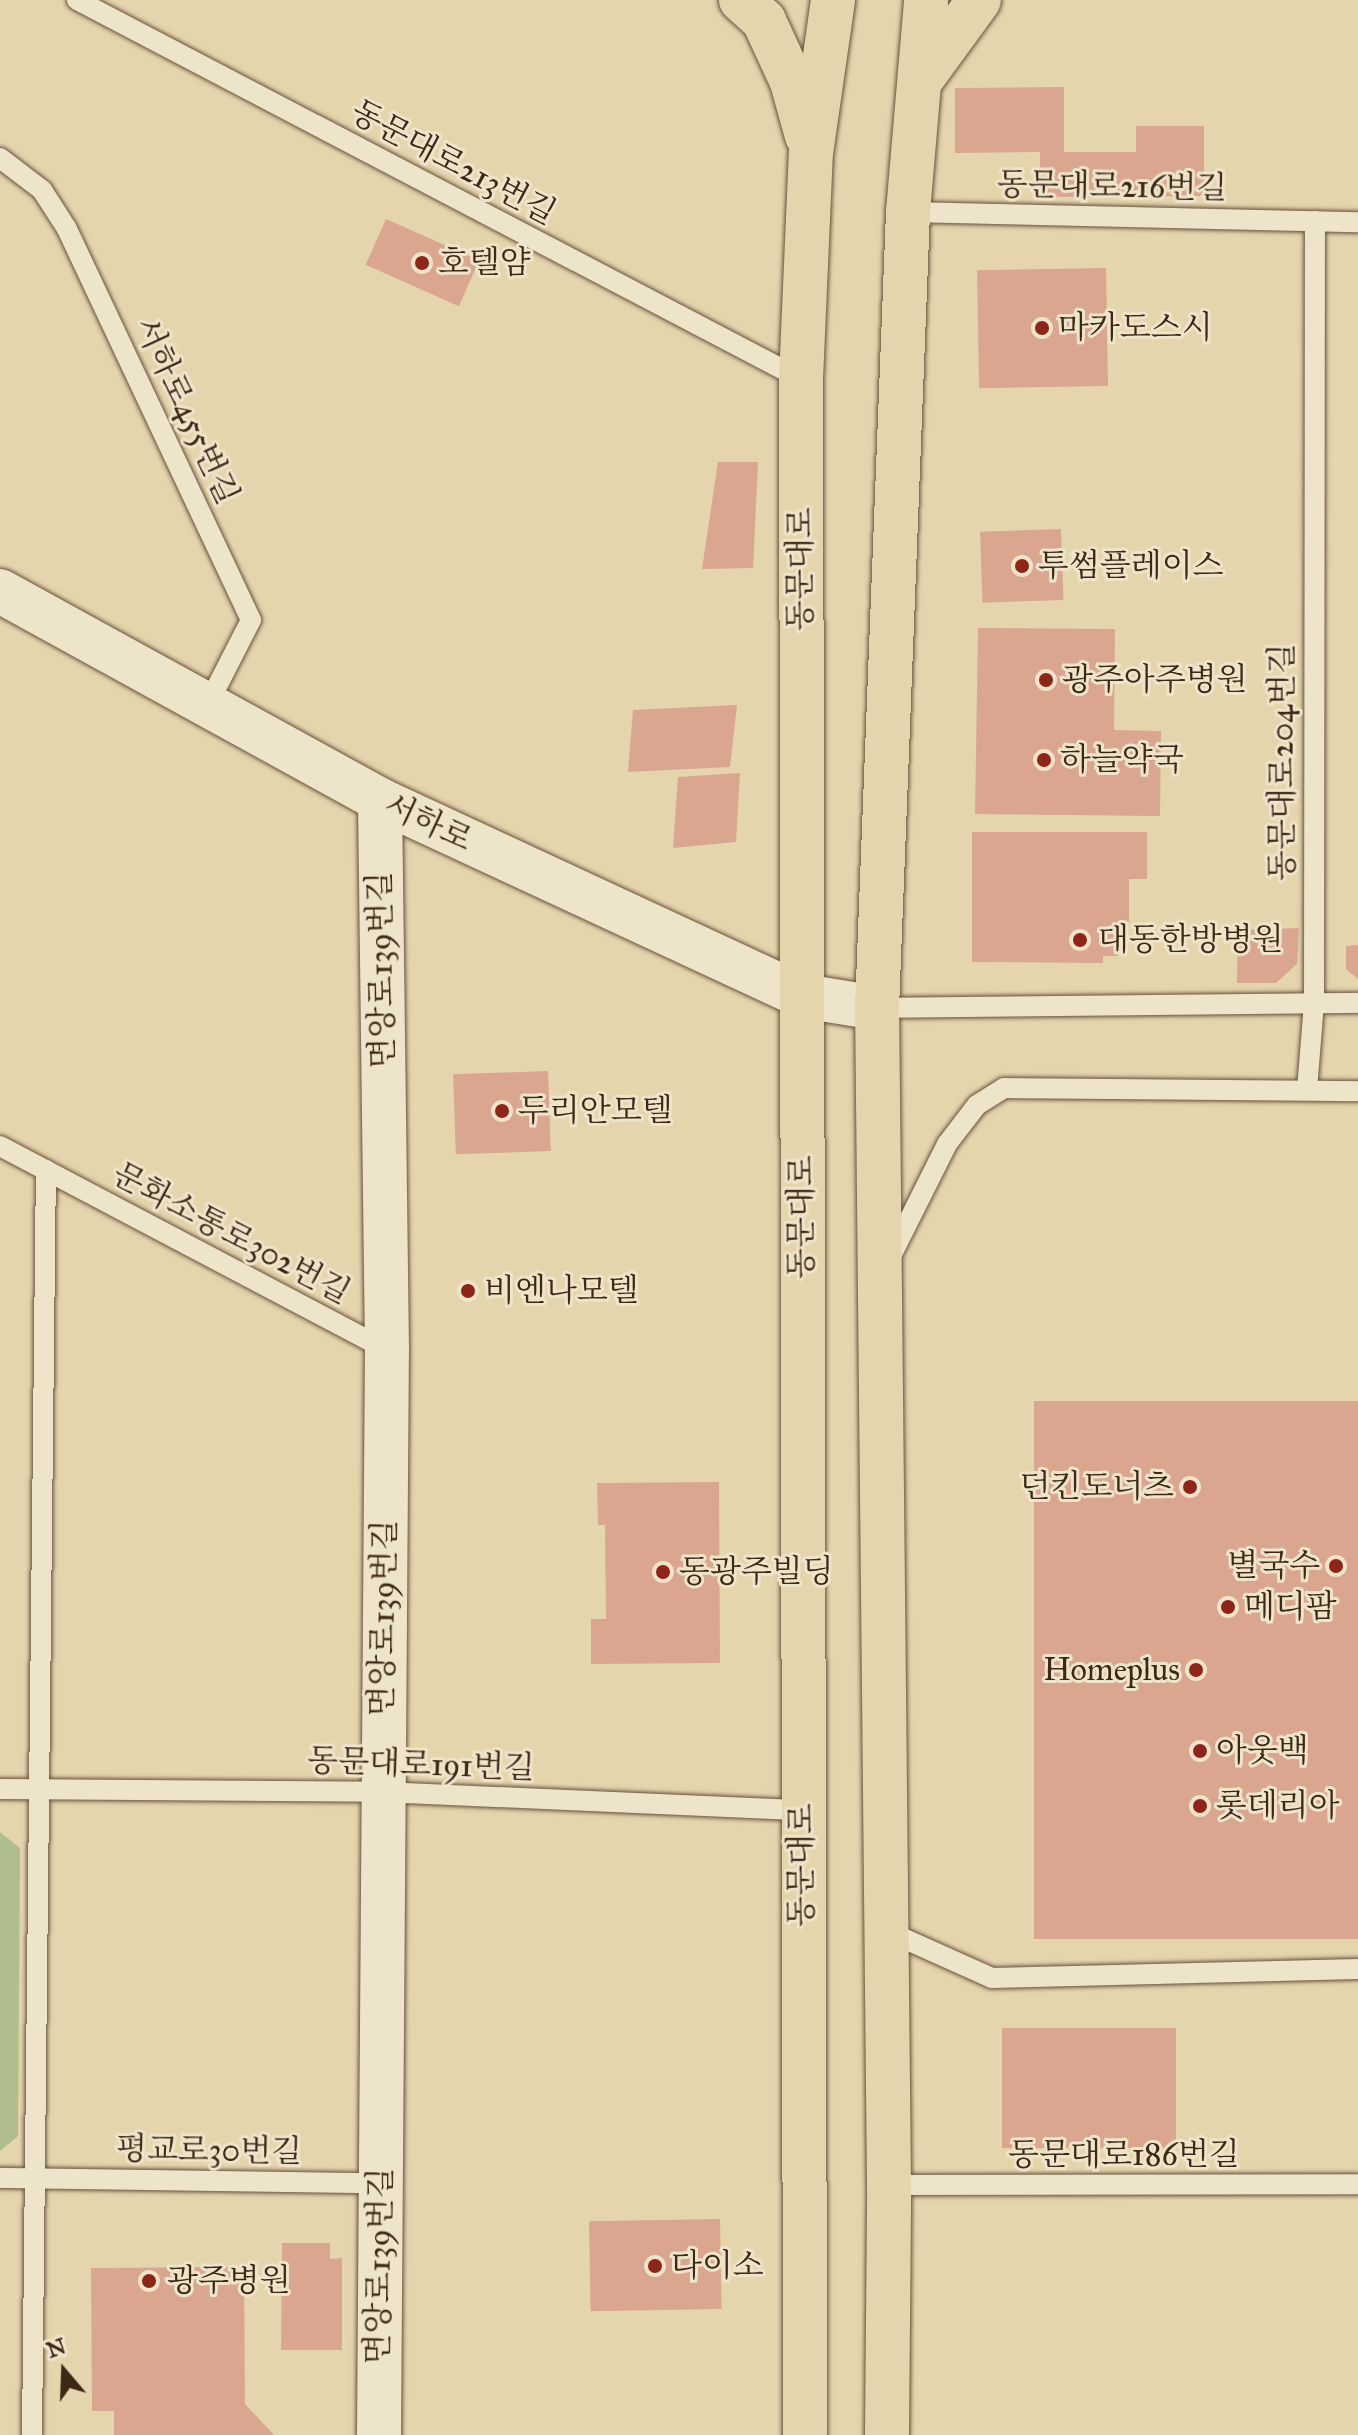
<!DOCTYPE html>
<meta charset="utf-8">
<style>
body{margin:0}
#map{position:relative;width:1358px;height:2435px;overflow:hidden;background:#e5d5ad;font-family:"IM FELL Great Primer","Noto Serif KR",serif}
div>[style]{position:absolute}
.green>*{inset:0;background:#b0be8e}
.building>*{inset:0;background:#daa68f;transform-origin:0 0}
.roads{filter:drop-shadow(0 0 2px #67523c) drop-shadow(0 0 2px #67523c)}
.lane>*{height:20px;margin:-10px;padding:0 10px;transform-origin:10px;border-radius:10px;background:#eee4ca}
.secondary>*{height:44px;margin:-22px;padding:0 22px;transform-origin:22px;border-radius:22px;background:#eee4ca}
.primary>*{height:44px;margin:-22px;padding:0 22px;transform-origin:22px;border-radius:22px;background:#e5d5ad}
.dots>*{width:22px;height:22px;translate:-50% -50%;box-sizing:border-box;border:4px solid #eee4ca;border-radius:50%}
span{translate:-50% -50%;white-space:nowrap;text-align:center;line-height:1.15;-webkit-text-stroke:6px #eee4ca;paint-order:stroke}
.street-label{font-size:32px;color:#3d2717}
.poi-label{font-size:32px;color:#3d2717}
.left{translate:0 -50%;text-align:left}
.right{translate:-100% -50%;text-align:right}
.north{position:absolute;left:24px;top:2331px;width:80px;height:80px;-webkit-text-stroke:6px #eee4ca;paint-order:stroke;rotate:341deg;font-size:22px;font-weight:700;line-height:32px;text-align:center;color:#3d2717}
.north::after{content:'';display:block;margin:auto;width:28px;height:36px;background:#3d2717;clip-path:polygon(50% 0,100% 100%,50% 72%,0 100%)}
</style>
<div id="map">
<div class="green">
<div style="clip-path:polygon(0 1832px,20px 1848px,18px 2136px,0 2151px)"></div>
</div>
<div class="building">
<div style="clip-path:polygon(1064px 87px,1064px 152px,1136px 152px,1136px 126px,1204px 126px,1204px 196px,1040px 197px,1040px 152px,955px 153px,955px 88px)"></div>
<div style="left:386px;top:219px;width:102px;height:50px;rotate:24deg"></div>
<div style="left:1106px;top:268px;width:118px;height:129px;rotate:89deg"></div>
<div style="clip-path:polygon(718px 462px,758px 462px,753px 568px,702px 569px)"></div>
<div style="left:1061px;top:529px;width:71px;height:81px;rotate:88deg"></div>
<div style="clip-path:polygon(978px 628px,1115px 629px,1114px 730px,1161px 731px,1160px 816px,975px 814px)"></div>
<div style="clip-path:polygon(737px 705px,730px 767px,628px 772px,633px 710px)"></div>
<div style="clip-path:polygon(740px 773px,736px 842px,673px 848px,678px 777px)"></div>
<div style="clip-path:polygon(972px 832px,1147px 832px,1147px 879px,1129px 879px,1129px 922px,1118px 922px,1118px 956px,1103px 956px,1103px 963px,972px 962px)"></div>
<div style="clip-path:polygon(1299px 928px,1297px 964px,1276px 983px,1237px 983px,1238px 930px)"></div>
<div style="clip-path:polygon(1358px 945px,1358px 979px,1346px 969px,1346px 946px)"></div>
<div style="left:548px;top:1071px;width:80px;height:95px;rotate:88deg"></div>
<div style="left:1034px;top:1401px;width:324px;height:538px"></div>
<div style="clip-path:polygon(719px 1482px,720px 1663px,591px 1664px,591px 1619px,606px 1619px,605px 1525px,598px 1525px,597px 1483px)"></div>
<div style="left:1176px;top:2028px;width:120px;height:174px;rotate:90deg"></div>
<div style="left:720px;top:2219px;width:90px;height:131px;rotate:89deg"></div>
<div style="clip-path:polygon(282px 2243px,330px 2243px,330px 2259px,342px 2258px,342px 2350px,281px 2350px)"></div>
<div style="clip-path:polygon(244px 2267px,245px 2404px,274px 2435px,114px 2435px,114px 2411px,92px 2411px,91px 2268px)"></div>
</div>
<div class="roads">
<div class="lane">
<div style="left:77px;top:0;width:817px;rotate:27.63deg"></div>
<div style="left:0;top:158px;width:53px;rotate:37.3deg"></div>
<div style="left:42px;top:190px;width:46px;rotate:57.3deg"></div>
<div style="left:67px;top:229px;width:432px;rotate:64.8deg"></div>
<div style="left:251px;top:620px;width:97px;rotate:117.1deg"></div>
<div style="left:908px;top:212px;width:450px;rotate:1.3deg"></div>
<div style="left:877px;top:1008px;width:481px;rotate:-0.6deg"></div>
<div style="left:1307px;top:1090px;width:87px;rotate:-85.4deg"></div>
<div style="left:1314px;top:1003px;width:782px;rotate:-89.93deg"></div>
<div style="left:0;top:1146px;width:437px;rotate:27.8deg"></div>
<div style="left:889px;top:1260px;width:130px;rotate:-63.4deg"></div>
<div style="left:947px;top:1144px;width:49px;rotate:-52.4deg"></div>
<div style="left:977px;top:1105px;width:32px;rotate:-32deg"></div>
<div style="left:1004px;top:1088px;width:354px;rotate:0.5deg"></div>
<div style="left:0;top:1789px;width:382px;rotate:0.4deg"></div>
<div style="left:382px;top:1792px;width:420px;rotate:2.5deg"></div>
<div style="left:887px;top:1931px;width:115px;rotate:24.1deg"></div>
<div style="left:992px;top:1978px;width:366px;rotate:-1.4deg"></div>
<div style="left:0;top:2178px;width:381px;rotate:0.8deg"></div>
<div style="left:889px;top:2185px;width:469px;rotate:-0.1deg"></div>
<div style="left:32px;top:2435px;width:1265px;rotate:-89.37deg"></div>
</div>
<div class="secondary">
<div style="left:0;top:591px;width:434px;rotate:28.8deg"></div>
<div style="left:380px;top:800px;width:466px;rotate:24.9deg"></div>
<div style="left:803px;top:996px;width:75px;rotate:9.2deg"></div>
<div style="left:379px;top:2435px;width:1085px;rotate:-89.58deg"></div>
<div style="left:387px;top:1350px;width:550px;rotate:-90.73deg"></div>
</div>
<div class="primary">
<div style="left:741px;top:0;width:31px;rotate:42deg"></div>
<div style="left:764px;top:21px;width:67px;rotate:65.3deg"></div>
<div style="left:792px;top:82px;width:56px;rotate:74.5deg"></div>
<div style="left:920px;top:81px;width:100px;rotate:-53.9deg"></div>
<div style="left:805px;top:2435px;width:2056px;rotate:-90.11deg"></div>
<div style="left:801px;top:379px;width:226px;rotate:-87.5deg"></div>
<div style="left:811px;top:153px;width:155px;rotate:-81.8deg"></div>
<div style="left:887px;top:2435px;width:250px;rotate:-89.5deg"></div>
<div style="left:889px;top:2185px;width:1177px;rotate:-90.58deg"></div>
<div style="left:877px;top:1008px;width:797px;rotate:-87.77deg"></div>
<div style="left:908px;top:212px;width:213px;rotate:-85.1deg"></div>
</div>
</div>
<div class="dots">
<div style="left:422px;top:263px;background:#8f2418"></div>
<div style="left:1042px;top:328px;background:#8f2418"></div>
<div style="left:1022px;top:566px;background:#8f2418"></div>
<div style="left:1046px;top:680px;background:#8f2418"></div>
<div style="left:1044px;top:760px;background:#8f2418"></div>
<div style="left:1080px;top:940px;background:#8f2418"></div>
<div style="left:502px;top:1111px;background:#8f2418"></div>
<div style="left:468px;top:1291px;background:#8f2418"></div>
<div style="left:1190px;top:1487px;background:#8f2418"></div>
<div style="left:1336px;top:1566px;background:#8f2418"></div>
<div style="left:663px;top:1572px;background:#8f2418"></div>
<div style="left:1228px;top:1607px;background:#8f2418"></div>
<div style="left:1196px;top:1670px;background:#8f2418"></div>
<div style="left:1200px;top:1751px;background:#8f2418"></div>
<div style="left:1200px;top:1806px;background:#8f2418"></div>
<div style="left:655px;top:2266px;background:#8f2418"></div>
<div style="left:149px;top:2281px;background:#8f2418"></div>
</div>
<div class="street-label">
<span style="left:453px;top:163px;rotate:28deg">동문대로213번길</span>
<span style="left:1112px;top:187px;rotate:1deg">동문대로216번길</span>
<span style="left:186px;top:411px;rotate:65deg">서하로455번길</span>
<span style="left:801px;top:569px;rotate:-90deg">동문대로</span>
<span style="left:1283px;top:762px;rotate:-90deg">동문대로204번길</span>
<span style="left:428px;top:823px;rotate:25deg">서하로</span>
<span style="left:382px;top:970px;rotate:-91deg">면앙로139번길</span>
<span style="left:802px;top:1217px;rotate:-90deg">동문대로</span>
<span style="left:231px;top:1234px;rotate:28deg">문화소통로302번길</span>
<span style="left:384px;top:1618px;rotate:-89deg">면앙로139번길</span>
<span style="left:421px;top:1765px;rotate:2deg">동문대로191번길</span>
<span style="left:802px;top:1865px;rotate:-90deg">동문대로</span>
<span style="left:209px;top:2151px;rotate:1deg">평교로30번길</span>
<span style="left:1124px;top:2155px">동문대로186번길</span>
<span style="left:380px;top:2266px;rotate:-89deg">면앙로139번길</span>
</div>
<div class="poi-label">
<span class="left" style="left:438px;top:263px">호텔얌</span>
<span class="left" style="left:1058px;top:328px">마카도스시</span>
<span class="left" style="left:1038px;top:566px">투썸플레이스</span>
<span class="left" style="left:1062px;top:680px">광주아주병원</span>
<span class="left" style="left:1060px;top:760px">하늘약국</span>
<span class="left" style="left:1098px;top:940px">대동한방병원</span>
<span class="left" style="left:518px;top:1111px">두리안모텔</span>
<span class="left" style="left:484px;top:1291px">비엔나모텔</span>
<span class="right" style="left:1174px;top:1487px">던킨도너츠</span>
<span class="right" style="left:1320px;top:1566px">별국수</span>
<span class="left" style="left:679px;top:1572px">동광주빌딩</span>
<span class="left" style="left:1244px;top:1607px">메디팜</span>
<span class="right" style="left:1180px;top:1670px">Homeplus</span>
<span class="left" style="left:1216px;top:1751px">아웃백</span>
<span class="left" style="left:1216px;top:1806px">롯데리아</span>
<span class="left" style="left:671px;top:2266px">다이소</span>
<span class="left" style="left:167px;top:2281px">광주병원</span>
</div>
<div class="north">N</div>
</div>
